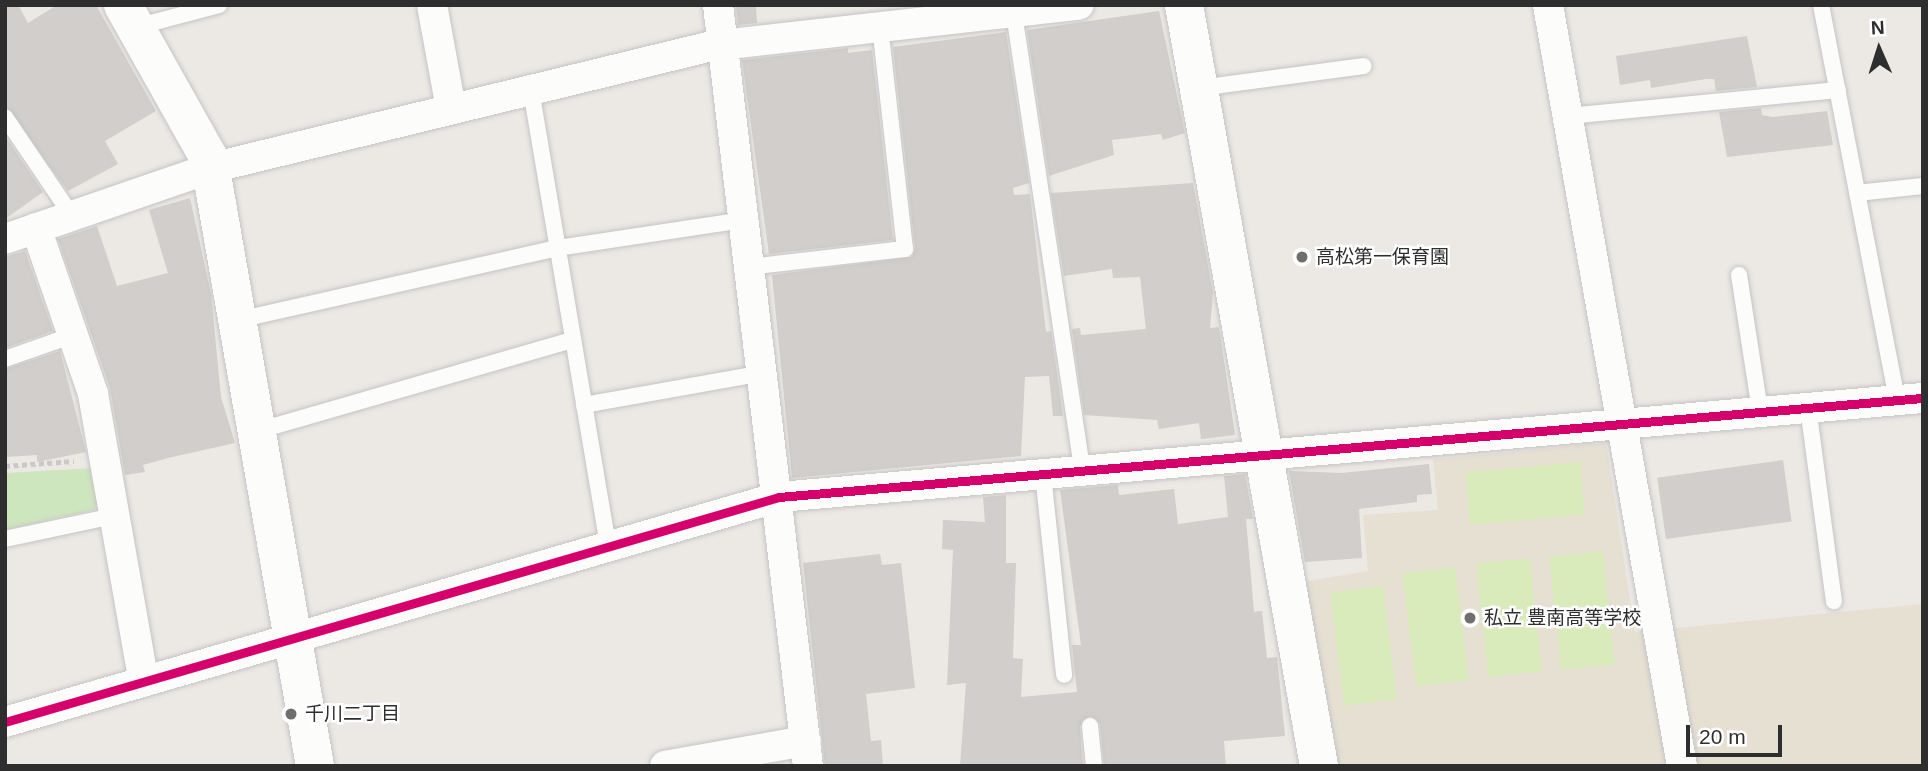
<!DOCTYPE html>
<meta charset="utf-8">
<style>
body{margin:0}
#map{position:relative;width:1928px;height:771px;overflow:hidden;background:#ece8e4;font-family:Arial,"Noto Sans JP",sans-serif}
div>[style]{position:absolute}
.education>*{inset:0;background:#e6e0d3}
.green>*{inset:0;background:#cee6be}
.pitch>*{inset:0;background:#d9eabb;transform-origin:0 0}
.building>*{inset:0;background:#d1cecb;transform-origin:0 0}
.path>*{height:4.5px;margin-top:-2.25px;transform-origin:0;background:repeating-linear-gradient(90deg,#c9c9c8 0 5px,transparent 0 8.5px)}
.roads{filter:drop-shadow(0 0 2px #c5c4c5) drop-shadow(0 0 2px #c5c4c5)}
.lane>*{height:16px;margin:-8px;padding:0 8px;transform-origin:8px;border-radius:8px;background:#fcfcfb}
.street>*{height:30px;margin:-15px;padding:0 15px;transform-origin:15px;border-radius:15px;background:#fcfcfb}
.secondary>*{height:38px;margin:-19px;padding:0 19px;transform-origin:19px;border-radius:19px;background:#fcfcfb}
.cycleway>*{height:9px;margin:-4.5px;padding:0 4.5px;transform-origin:4.5px;border-radius:4.5px;background:#d6006c}
.dots>*{width:19px;height:19px;translate:-50% -50%;box-sizing:border-box;border:4px solid #fff;border-radius:50%}
span{translate:-50% -50%;white-space:nowrap;text-align:center;line-height:1.15;-webkit-text-stroke:5px #fff;paint-order:stroke}
.poi-label{font-size:19px;color:#2e2e2e}
.left{translate:0 -50%;text-align:left}
.frame{position:absolute;inset:0;border:7px solid #2e2e2e;pointer-events:none}
.north{position:absolute;left:1844px;top:14px;width:70px;height:70px;-webkit-text-stroke:5px #fff;paint-order:stroke;rotate:357deg;font-size:19px;font-weight:700;line-height:28px;text-align:center;color:#2e2e2e}
.north::after{content:'';display:block;margin:auto;width:24px;height:32px;background:#2e2e2e;clip-path:polygon(50% 0,100% 100%,50% 72%,0 100%)}
.scale{position:absolute;left:1686px;top:725px;width:96px;height:32px;box-sizing:border-box;border:4px solid #2e2e2e;border-top:0;padding-left:9px;font-size:21px;line-height:24px;white-space:nowrap;color:#2e2e2e;-webkit-text-stroke:5px #fff;paint-order:stroke}
</style>
<div id="map">
<div class="education">
<div style="clip-path:polygon(1606px 443px,1635px 632px,1923px 604px,1923px 766px,1333px 766px,1302px 582px,1368px 571px,1363px 515px,1438px 510px,1433px 459px)"></div>
</div>
<div class="green">
<div style="clip-path:polygon(95px 468px,99px 505px,93px 510px,5px 530px,5px 473px)"></div>
</div>
<div class="pitch">
<div style="left:1580px;top:462px;width:53px;height:115px;rotate:85deg"></div>
<div style="left:1603px;top:551px;width:114px;height:54px;rotate:84deg"></div>
<div style="left:1530px;top:558px;width:114px;height:54px;rotate:84deg"></div>
<div style="left:1455px;top:567px;width:114px;height:53px;rotate:83deg"></div>
<div style="left:1383px;top:586px;width:114px;height:53px;rotate:83deg"></div>
</div>
<div class="building">
<div style="clip-path:polygon(5px 5px,18px 5px,28px 23px,57px 5px,96px 5px,156px 111px,105px 141px,118px 164px,68px 191px,5px 107px)"></div>
<div style="clip-path:polygon(736px 5px,756px 5px,757px 23px,738px 25px)"></div>
<div style="clip-path:polygon(1159px 11px,1185px 133px,1163px 140px,1161px 134px,1112px 140px,1114px 155px,1049px 176px,1027px 30px)"></div>
<div style="clip-path:polygon(1006px 32px,1029px 183px,1013px 188px,1014px 195px,1030px 194px,1046px 332px,1051px 331px,1063px 416px,1053px 416px,1049px 376px,1025px 377px,1021px 456px,792px 478px,772px 275px,912px 257px,915px 248px,893px 47px)"></div>
<div style="clip-path:polygon(1747px 36px,1757px 87px,1716px 91px,1714px 79px,1706px 79px,1651px 88px,1650px 80px,1620px 85px,1616px 56px)"></div>
<div style="clip-path:polygon(848px 48px,848px 53px,872px 50px,893px 240px,769px 254px,742px 60px)"></div>
<div style="clip-path:polygon(1761px 108px,1762px 115px,1773px 117px,1827px 111px,1833px 145px,1727px 157px,1719px 112px)"></div>
<div style="clip-path:polygon(5px 136px,43px 192px,5px 219px)"></div>
<div style="clip-path:polygon(1193px 183px,1213px 293px,1210px 328px,1219px 327px,1235px 435px,1201px 439px,1199px 423px,1159px 429px,1157px 420px,1084px 415px,1072px 329px,1080px 328px,1081px 335px,1146px 329px,1140px 277px,1113px 278px,1112px 269px,1064px 276px,1051px 193px)"></div>
<div style="clip-path:polygon(190px 198px,211px 294px,221px 397px,235px 443px,168px 458px,143px 465px,145px 472px,125px 475px,110px 388px,58px 239px,97px 226px,117px 286px,168px 273px,149px 210px)"></div>
<div style="clip-path:polygon(25px 251px,53px 331px,5px 348px,5px 257px)"></div>
<div style="clip-path:polygon(60px 351px,86px 452px,37px 462px,37px 455px,5px 457px,5px 369px)"></div>
<div style="left:1783px;top:460px;width:62px;height:127px;rotate:82deg"></div>
<div style="clip-path:polygon(1429px 464px,1432px 494px,1417px 495px,1417px 502px,1359px 509px,1362px 558px,1305px 562px,1289px 471px,1342px 473px)"></div>
<div style="clip-path:polygon(1245px 474px,1253px 519px,1246px 519px,1254px 612px,1262px 611px,1267px 658px,1277px 657px,1285px 736px,1224px 741px,1226px 766px,1104px 766px,1100px 724px,1090px 716px,1080px 726px,1083px 766px,960px 766px,966px 683px,947px 685px,953px 550px,942px 549px,943px 520px,985px 522px,983px 497px,1006px 495px,1006px 563px,1016px 563px,1013px 658px,1023px 659px,1021px 697px,1077px 692px,1072px 645px,1081px 645px,1060px 490px,1118px 485px,1119px 495px,1174px 489px,1178px 524px,1228px 517px,1224px 476px)"></div>
<div style="clip-path:polygon(880px 554px,882px 565px,901px 563px,915px 688px,866px 694px,871px 741px,881px 740px,883px 766px,825px 766px,803px 563px)"></div>
</div>
<div class="path">
<div style="left:5px;top:466px;width:69px;rotate:-4.1deg"></div>
</div>
<div class="roads">
<div class="lane">
<div style="left:1821px;top:5px;width:402px;rotate:79.1deg"></div>
<div style="left:1014px;top:13px;width:462px;rotate:81.5deg"></div>
<div style="left:136px;top:27px;width:86px;rotate:-14.8deg"></div>
<div style="left:1199px;top:88px;width:166px;rotate:-7.6deg"></div>
<div style="left:531px;top:90px;width:460px;rotate:80.4deg"></div>
<div style="left:1568px;top:116px;width:271px;rotate:-5.5deg"></div>
<div style="left:5px;top:117px;width:120px;rotate:55.9deg"></div>
<div style="left:1857px;top:193px;width:66px;rotate:-6.1deg"></div>
<div style="left:749px;top:267px;width:157px;rotate:-6.6deg"></div>
<div style="left:905px;top:249px;width:224px;rotate:-96.4deg"></div>
<div style="left:1739px;top:275px;width:138px;rotate:81.2deg"></div>
<div style="left:238px;top:320px;width:328px;rotate:-12.7deg"></div>
<div style="left:558px;top:248px;width:187px;rotate:-8.6deg"></div>
<div style="left:5px;top:359px;width:72px;rotate:-19.4deg"></div>
<div style="left:584px;top:405px;width:182px;rotate:-10.1deg"></div>
<div style="left:1808px;top:407px;width:196px;rotate:82.4deg"></div>
<div style="left:257px;top:431px;width:329px;rotate:-16.1deg"></div>
<div style="left:1043px;top:474px;width:202px;rotate:84deg"></div>
<div style="left:5px;top:539px;width:110px;rotate:-12deg"></div>
<div style="left:1090px;top:726px;width:40px;rotate:84.3deg"></div>
</div>
<div class="street">
<div style="left:432px;top:5px;width:106px;rotate:79.6deg"></div>
<div style="left:718px;top:5px;width:766px;rotate:83.26deg"></div>
<div style="left:1548px;top:5px;width:773px;rotate:80.01deg"></div>
<div style="left:36px;top:228px;width:176px;rotate:71deg"></div>
<div style="left:93px;top:394px;width:292px;rotate:80deg"></div>
<div style="left:5px;top:239px;width:218px;rotate:-19deg"></div>
<div style="left:211px;top:168px;width:516px;rotate:-13.69deg"></div>
<div style="left:712px;top:46px;width:369px;rotate:-6.4deg"></div>
<div style="left:5px;top:722px;width:806px;rotate:-16.21deg"></div>
<div style="left:779px;top:497px;width:1148px;rotate:-4.95deg"></div>
<div style="left:665px;top:766px;width:143px;rotate:-10.1deg"></div>
</div>
<div class="secondary">
<div style="left:123px;top:5px;width:176px;rotate:60.7deg"></div>
<div style="left:209px;top:158px;width:617px;rotate:80.11deg"></div>
<div style="left:1184px;top:5px;width:773px;rotate:79.94deg"></div>
</div>
</div>
<div class="cycleway">
<div style="left:5px;top:722px;width:806px;rotate:-16.21deg"></div>
<div style="left:779px;top:497px;width:1148px;rotate:-4.95deg"></div>
</div>
<div class="dots">
<div style="left:1302px;top:257px;background:#706f6e"></div>
<div style="left:1470px;top:618px;background:#706f6e"></div>
<div style="left:291px;top:714px;background:#706f6e"></div>
</div>
<div class="poi-label">
<span class="left" style="left:1316px;top:257px">高松第一保育園</span>
<span class="left" style="left:1484px;top:618px">私立 豊南高等学校</span>
<span class="left" style="left:305px;top:714px">千川二丁目</span>
</div>
<div class="frame"></div>
<div class="north">N</div>
<div class="scale">20 m</div>
</div>
